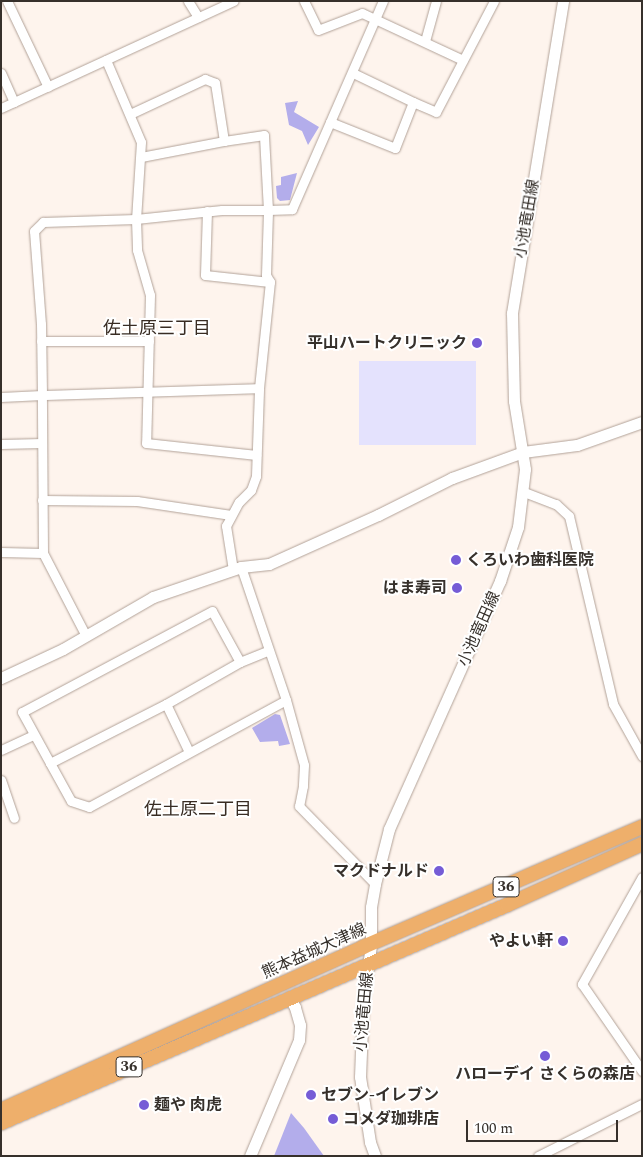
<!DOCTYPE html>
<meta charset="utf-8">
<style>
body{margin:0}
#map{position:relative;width:643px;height:1157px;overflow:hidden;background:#fef4ed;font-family:Spectral,"Noto Sans JP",serif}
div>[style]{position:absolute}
.green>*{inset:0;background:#e4e2fd;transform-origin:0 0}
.water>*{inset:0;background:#b3adeb}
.roads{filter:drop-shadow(0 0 1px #b2a298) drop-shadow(0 0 1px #b2a298)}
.street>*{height:9px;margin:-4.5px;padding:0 4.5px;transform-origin:4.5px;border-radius:4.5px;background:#fff}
.secondary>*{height:11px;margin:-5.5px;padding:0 5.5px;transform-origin:5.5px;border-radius:5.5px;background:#fff}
.primary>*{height:14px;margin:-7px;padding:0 7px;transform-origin:7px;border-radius:7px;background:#eeaf6b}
.dots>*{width:14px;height:14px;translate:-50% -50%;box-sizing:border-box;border:2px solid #fff;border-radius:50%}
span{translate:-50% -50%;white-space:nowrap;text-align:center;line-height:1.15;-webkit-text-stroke:4px #fff;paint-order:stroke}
.shield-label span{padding:1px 4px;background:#fff;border:1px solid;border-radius:4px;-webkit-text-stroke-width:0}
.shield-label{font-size:15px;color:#36302b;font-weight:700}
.street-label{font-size:16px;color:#36302b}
.poi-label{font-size:16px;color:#36302b;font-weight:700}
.right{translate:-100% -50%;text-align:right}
.left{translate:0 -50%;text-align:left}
.neighbourhood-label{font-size:18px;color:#382c23}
.frame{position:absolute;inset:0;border:2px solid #36302b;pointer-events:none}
.scale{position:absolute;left:466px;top:1120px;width:152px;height:22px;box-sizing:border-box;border:2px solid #36302b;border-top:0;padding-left:6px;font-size:15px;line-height:18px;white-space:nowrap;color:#36302b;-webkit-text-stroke:4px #fff;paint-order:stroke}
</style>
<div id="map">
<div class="green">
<div style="left:359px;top:361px;width:117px;height:84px"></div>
</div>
<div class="water">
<div style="clip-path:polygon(298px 101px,294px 112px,319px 127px,308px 145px,302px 131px,289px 125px,285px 103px)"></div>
<div style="clip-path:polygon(297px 173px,290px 200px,280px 201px,277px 198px,276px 186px,281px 185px,281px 177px)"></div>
<div style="clip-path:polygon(275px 714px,280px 715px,290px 744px,279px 746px,278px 741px,260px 742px,252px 728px)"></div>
<div style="clip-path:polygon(291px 1113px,304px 1128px,324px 1156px,274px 1156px)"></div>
</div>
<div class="roads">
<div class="street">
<div style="left:7px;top:1px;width:95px;rotate:64.5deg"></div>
<div style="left:188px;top:1px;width:19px;rotate:58deg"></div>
<div style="left:304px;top:1px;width:32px;rotate:64deg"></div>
<div style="left:318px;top:30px;width:47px;rotate:-21.1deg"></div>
<div style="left:362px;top:13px;width:111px;rotate:25deg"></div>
<div style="left:425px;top:41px;width:41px;rotate:-74.6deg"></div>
<div style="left:106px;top:60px;width:89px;rotate:66.9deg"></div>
<div style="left:141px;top:142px;width:77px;rotate:93.7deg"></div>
<div style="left:136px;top:219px;width:86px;rotate:-6deg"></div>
<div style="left:222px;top:210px;width:46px"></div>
<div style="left:268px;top:210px;width:75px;rotate:-93.1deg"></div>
<div style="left:264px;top:135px;width:40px;rotate:171.5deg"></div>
<div style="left:224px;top:141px;width:59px;rotate:-98.8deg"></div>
<div style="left:215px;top:83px;width:11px;rotate:-158deg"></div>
<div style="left:205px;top:79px;width:83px;rotate:155deg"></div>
<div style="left:1px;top:73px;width:32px;rotate:66deg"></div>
<div style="left:353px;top:73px;width:67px;rotate:25.8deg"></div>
<div style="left:1px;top:108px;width:256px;rotate:-24.7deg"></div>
<div style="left:330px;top:122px;width:70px;rotate:21.8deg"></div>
<div style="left:395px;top:148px;width:49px;rotate:-68.6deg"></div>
<div style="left:413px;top:102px;width:25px;rotate:23deg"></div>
<div style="left:436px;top:112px;width:125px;rotate:-62.4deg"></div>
<div style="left:141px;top:157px;width:85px;rotate:-10.9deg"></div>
<div style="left:207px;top:211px;width:64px;rotate:91.8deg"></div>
<div style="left:205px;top:275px;width:65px;rotate:6.1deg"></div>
<div style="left:41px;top:341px;width:108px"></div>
<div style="left:1px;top:397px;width:41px;rotate:-2.8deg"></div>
<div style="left:42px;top:395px;width:71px;rotate:-90.8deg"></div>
<div style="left:41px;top:324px;width:93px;rotate:-94.3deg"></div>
<div style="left:34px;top:231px;width:13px;rotate:-45deg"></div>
<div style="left:43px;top:222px;width:93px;rotate:-1.8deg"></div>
<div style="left:136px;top:219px;width:31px;rotate:88deg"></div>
<div style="left:137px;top:250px;width:47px;rotate:73.9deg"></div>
<div style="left:150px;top:295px;width:148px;rotate:91.5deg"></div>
<div style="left:146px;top:443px;width:111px;rotate:6.2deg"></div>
<div style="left:1px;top:444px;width:41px;rotate:-1.4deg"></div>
<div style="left:524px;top:492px;width:34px;rotate:21deg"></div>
<div style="left:556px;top:504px;width:18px;rotate:43deg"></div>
<div style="left:569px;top:516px;width:193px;rotate:76.8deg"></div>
<div style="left:613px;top:704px;width:60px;rotate:60.9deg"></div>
<div style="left:42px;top:500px;width:95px;rotate:0.6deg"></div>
<div style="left:137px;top:501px;width:95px;rotate:8.5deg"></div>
<div style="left:1px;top:552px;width:42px;rotate:1.4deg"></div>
<div style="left:241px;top:567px;width:140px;rotate:71.3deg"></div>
<div style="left:286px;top:700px;width:67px;rotate:74.5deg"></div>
<div style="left:304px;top:765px;width:21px;rotate:93deg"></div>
<div style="left:303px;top:786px;width:20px;rotate:101deg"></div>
<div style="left:299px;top:806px;width:109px;rotate:45.7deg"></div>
<div style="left:233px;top:570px;width:45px;rotate:-99deg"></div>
<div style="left:226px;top:526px;width:27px;rotate:-62deg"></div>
<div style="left:239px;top:502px;width:17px;rotate:-45deg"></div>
<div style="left:251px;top:490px;width:15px;rotate:-70deg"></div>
<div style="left:256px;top:476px;width:88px;rotate:-88deg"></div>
<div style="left:259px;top:388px;width:107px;rotate:-84.1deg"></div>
<div style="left:270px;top:282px;width:8px;rotate:-120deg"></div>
<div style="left:266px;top:275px;width:65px;rotate:-88.2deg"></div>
<div style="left:268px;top:210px;width:24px;rotate:-2deg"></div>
<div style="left:292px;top:209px;width:227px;rotate:-66.4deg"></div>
<div style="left:86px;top:636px;width:93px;rotate:-117.4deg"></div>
<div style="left:43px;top:553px;width:158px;rotate:-90.4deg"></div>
<div style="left:42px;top:395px;width:217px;rotate:-1.8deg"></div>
<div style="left:240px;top:662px;width:58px;rotate:-118.8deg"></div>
<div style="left:212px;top:611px;width:215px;rotate:152deg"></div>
<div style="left:22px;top:712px;width:58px;rotate:61.2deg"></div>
<div style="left:50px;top:763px;width:130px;rotate:-27deg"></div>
<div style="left:166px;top:704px;width:85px;rotate:-29.6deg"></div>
<div style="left:240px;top:662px;width:31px;rotate:-22deg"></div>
<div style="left:166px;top:704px;width:53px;rotate:64.4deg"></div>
<div style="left:1px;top:750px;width:35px;rotate:-25deg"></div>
<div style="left:50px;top:763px;width:43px;rotate:61.1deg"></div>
<div style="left:71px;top:801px;width:19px;rotate:18deg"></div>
<div style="left:89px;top:807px;width:224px;rotate:-28.5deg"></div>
<div style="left:1px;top:780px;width:40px;rotate:71.1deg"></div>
<div style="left:642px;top:877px;width:123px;rotate:119.3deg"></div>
<div style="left:582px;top:984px;width:106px;rotate:55.4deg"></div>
<div style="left:538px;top:1156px;width:116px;rotate:-26.6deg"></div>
</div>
<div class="secondary">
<div style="left:1px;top:678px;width:68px;rotate:-25.1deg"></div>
<div style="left:63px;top:649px;width:104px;rotate:-30deg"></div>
<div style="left:153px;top:597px;width:93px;rotate:-18.8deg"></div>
<div style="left:241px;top:567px;width:28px;rotate:-6deg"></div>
<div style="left:269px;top:564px;width:120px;rotate:-24.2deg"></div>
<div style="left:378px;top:515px;width:83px;rotate:-26.6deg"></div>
<div style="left:452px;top:478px;width:76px;rotate:-20.1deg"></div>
<div style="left:523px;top:452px;width:54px;rotate:-7.4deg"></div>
<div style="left:577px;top:445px;width:69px;rotate:-19.5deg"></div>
<div style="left:250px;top:1156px;width:126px;rotate:-67.1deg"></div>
<div style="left:299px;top:1040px;width:15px;rotate:-86deg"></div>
<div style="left:300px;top:1025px;width:19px;rotate:-106deg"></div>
<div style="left:295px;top:1007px;width:11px;rotate:-124deg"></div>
<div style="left:375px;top:1156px;width:15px;rotate:-110deg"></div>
<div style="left:370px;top:1142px;width:66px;rotate:-98.7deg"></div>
<div style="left:360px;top:1077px;width:75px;rotate:-87.7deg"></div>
<div style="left:363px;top:1002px;width:58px;rotate:-82deg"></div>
<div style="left:371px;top:945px;width:38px;rotate:-90deg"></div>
<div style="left:371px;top:907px;width:23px;rotate:-80deg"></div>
<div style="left:375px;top:884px;width:57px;rotate:-75.7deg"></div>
<div style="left:389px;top:829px;width:272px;rotate:-65.9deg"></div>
<div style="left:500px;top:581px;width:57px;rotate:-71.6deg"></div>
<div style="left:518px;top:527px;width:58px;rotate:-83.1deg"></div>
<div style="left:525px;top:469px;width:69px;rotate:-99.2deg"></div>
<div style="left:514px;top:401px;width:88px;rotate:-91.3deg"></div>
<div style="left:512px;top:313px;width:316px;rotate:-80.7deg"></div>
</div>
<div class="primary">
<div style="left:1px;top:1110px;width:397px;rotate:-24.2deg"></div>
<div style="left:363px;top:947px;width:304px;rotate:-23.3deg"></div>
<div style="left:1px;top:1123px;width:551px;rotate:-23.31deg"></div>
<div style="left:507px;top:905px;width:148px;rotate:-24.3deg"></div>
</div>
</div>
<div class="dots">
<div style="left:477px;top:343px;background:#755cd6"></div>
<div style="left:456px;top:560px;background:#755cd6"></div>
<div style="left:457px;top:588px;background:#755cd6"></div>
<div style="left:439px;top:871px;background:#755cd6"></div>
<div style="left:563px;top:941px;background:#755cd6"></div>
<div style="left:545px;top:1056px;background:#755cd6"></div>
<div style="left:311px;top:1095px;background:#755cd6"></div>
<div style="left:144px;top:1105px;background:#755cd6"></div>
<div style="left:333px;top:1119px;background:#755cd6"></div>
</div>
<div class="shield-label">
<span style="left:506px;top:887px">36</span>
<span style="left:129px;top:1067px">36</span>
</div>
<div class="street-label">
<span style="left:527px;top:219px;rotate:-80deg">小池竜田線</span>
<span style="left:479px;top:629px;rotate:-66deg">小池竜田線</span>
<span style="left:314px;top:951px;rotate:-24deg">熊本益城大津線</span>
<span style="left:364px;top:1012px;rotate:-85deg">小池竜田線</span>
</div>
<div class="poi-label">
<span class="right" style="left:467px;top:343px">平山ハートクリニック</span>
<span class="left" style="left:466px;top:560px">くろいわ歯科医院</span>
<span class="right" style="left:447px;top:588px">はま寿司</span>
<span class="right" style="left:429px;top:871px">マクドナルド</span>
<span class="right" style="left:553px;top:941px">やよい軒</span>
<span style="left:545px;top:1074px">ハローデイ さくらの森店</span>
<span class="left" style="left:321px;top:1095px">セブン-イレブン</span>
<span class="left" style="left:154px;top:1105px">麺や 肉虎</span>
<span class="left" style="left:343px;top:1119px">コメダ珈琲店</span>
</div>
<div class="neighbourhood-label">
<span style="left:157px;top:329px">佐土原三丁目</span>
<span style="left:198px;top:810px">佐土原二丁目</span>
</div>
<div class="frame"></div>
<div class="scale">100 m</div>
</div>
